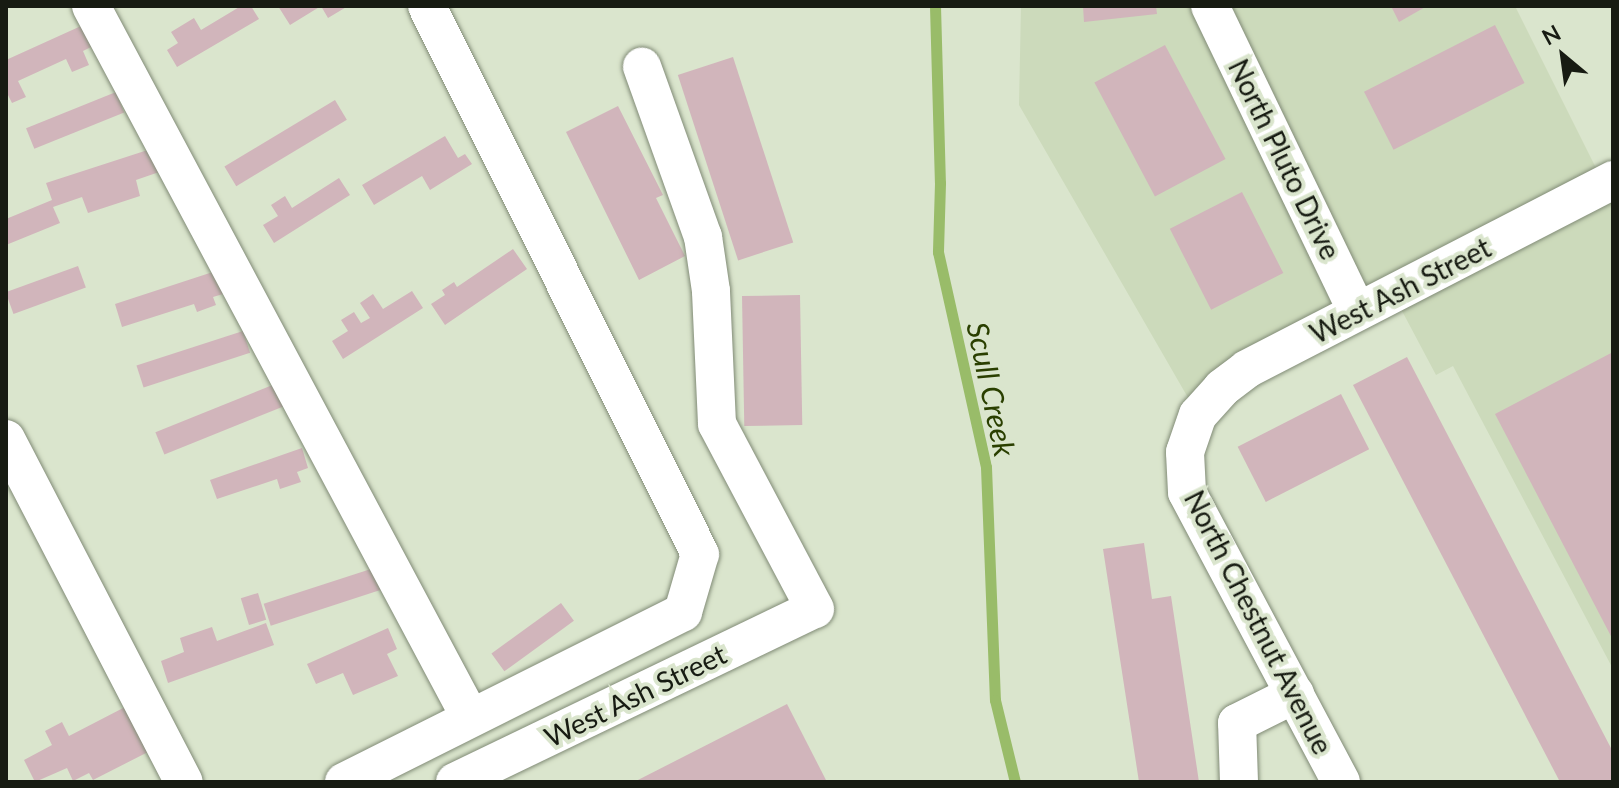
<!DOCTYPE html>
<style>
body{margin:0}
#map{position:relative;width:1619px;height:788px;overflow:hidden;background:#dae5cd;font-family:Lato,sans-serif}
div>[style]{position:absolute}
.built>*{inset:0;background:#ccdabb}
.stream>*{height:11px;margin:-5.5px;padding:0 5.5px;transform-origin:5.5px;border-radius:5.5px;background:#99bc69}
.building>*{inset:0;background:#d1b5bb;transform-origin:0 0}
.roads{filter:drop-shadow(0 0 2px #818b76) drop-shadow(0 0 2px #818b76)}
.minor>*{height:38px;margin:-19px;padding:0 19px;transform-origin:19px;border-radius:19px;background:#fff}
span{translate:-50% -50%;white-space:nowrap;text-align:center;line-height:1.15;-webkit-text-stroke:8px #dae5cd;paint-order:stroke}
.street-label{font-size:28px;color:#171b12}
.water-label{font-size:30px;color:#2a3f00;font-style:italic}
.frame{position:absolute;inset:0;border:8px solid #171b12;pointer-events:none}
.north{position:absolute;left:1523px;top:16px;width:80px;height:80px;-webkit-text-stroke:6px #dae5cd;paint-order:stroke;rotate:331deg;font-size:22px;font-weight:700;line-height:32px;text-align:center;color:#171b12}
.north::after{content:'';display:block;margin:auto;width:28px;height:36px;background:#171b12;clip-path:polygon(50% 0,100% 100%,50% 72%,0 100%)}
</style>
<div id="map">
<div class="built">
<div style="clip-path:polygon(1021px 6px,1515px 6px,1604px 184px,1613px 180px,1613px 669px,1453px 366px,1436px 375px,1393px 294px,1198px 415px,1019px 105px)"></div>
</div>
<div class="stream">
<div style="left:935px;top:6px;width:177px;rotate:88.4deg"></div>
<div style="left:940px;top:183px;width:69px;rotate:91.7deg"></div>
<div style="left:938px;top:252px;width:220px;rotate:77.4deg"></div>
<div style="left:986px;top:467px;width:233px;rotate:87.8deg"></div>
<div style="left:995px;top:700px;width:84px;rotate:76.3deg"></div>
</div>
<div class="building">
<div style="clip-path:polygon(241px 6px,251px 6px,259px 19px,177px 67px,167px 50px,178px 43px,171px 32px,194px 18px,201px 30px)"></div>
<div style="clip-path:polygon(278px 6px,348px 6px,328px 18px,321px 6px,290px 25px)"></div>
<div style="clip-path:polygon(1083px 6px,1156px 6px,1157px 14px,1084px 22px)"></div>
<div style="clip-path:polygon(1391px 6px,1427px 6px,1399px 22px)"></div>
<div style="left:1495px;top:25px;width:65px;height:147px;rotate:63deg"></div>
<div style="clip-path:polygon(81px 26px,91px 47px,83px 51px,89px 65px,72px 72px,66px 59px,18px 81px,26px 97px,12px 103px,6px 91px,6px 60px)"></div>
<div style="left:1165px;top:45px;width:129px;height:80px;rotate:62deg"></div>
<div style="left:733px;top:57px;width:195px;height:58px;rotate:72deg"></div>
<div style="left:116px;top:92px;width:22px;height:97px;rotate:68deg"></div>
<div style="left:335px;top:100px;width:23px;height:129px;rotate:59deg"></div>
<div style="clip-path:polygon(618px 106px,663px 195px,656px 198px,685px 256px,639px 280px,566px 132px)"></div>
<div style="clip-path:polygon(445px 136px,458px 158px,465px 154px,472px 164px,430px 190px,422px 176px,374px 205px,362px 185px)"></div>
<div style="clip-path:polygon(157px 147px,165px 170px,136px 180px,140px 196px,88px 213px,82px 197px,53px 207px,60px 223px,6px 245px,6px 219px,52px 200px,46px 183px)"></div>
<div style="clip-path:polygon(339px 178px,350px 195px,274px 243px,263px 225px,278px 216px,271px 205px,285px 196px,292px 208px)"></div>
<div style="left:1242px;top:192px;width:91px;height:81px;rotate:63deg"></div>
<div style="clip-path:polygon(513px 249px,527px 269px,445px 325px,431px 304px,445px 295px,442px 290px,454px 282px,457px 287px)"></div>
<div style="left:78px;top:266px;width:23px;height:77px;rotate:70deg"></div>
<div style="clip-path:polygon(222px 269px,230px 292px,213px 297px,216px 305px,197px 312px,194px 304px,122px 327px,115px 304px)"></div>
<div style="clip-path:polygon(412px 291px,423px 308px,343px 359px,332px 341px,348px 331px,341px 320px,354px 312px,361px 323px,370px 318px,360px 303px,373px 294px,383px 309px)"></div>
<div style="left:800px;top:295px;width:130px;height:58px;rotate:89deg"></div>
<div style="left:243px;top:331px;width:23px;height:112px;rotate:72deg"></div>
<div style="clip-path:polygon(1613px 352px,1613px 640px,1495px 414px)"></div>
<div style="clip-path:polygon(1407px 357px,1613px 752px,1613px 782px,1560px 782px,1353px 385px)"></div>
<div style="left:275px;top:384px;width:24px;height:129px;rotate:68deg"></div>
<div style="left:1341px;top:394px;width:62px;height:116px;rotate:63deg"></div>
<div style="clip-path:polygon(302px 448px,308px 468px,297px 472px,301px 482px,280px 489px,277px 479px,217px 499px,210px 480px)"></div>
<div style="clip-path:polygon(1144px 543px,1152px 599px,1171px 596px,1199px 782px,1139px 782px,1103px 549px)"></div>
<div style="left:374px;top:568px;width:23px;height:116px;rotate:72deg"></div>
<div style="left:258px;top:593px;width:28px;height:18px;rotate:73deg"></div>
<div style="left:561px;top:603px;width:22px;height:86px;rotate:54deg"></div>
<div style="clip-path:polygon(266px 623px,274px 645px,168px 683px,161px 661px,184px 652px,180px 638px,212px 627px,217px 641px)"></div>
<div style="clip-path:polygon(388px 628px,397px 649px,387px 654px,398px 676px,353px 695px,343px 673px,316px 684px,307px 664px)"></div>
<div style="clip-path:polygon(787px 704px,827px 782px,634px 782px)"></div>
<div style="clip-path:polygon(127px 706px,148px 752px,93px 780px,89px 773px,73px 781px,67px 768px,35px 782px,24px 760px,52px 745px,45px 731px,62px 722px,69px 736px)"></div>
</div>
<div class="roads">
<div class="minor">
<div style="left:91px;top:6px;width:806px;rotate:61.94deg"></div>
<div style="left:1210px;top:6px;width:339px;rotate:64.3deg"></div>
<div style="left:6px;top:439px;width:386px;rotate:62.6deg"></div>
<div style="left:344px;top:782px;width:379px;rotate:-26.6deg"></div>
<div style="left:683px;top:612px;width:60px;rotate:-73.7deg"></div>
<div style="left:700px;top:554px;width:612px;rotate:-116.48deg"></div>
<div style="left:455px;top:782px;width:399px;rotate:-25.7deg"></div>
<div style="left:815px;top:609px;width:209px;rotate:-117.9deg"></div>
<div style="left:717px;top:424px;width:133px;rotate:-92.6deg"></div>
<div style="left:711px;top:291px;width:55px;rotate:-98.4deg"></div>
<div style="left:703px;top:237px;width:181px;rotate:-109.7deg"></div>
<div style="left:1239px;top:782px;width:59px;rotate:-91.9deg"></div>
<div style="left:1237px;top:723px;width:65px;rotate:-26.6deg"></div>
<div style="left:1341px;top:782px;width:328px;rotate:-118deg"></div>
<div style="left:1187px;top:492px;width:40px;rotate:-92.9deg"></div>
<div style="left:1185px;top:452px;width:39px;rotate:-71deg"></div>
<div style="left:1198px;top:415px;width:36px;rotate:-48deg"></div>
<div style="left:1222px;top:388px;width:31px;rotate:-37deg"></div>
<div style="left:1247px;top:369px;width:412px;rotate:-27.3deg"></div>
</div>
</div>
<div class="street-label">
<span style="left:1285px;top:159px;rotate:64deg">North Pluto Drive</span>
<span style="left:1400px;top:290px;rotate:-27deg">West Ash Street</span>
<span style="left:1259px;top:622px;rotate:63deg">North Chestnut Avenue</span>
<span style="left:635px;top:695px;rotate:-26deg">West Ash Street</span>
</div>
<div class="water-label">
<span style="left:992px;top:389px;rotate:78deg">Scull Creek</span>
</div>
<div class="frame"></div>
<div class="north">N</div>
</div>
